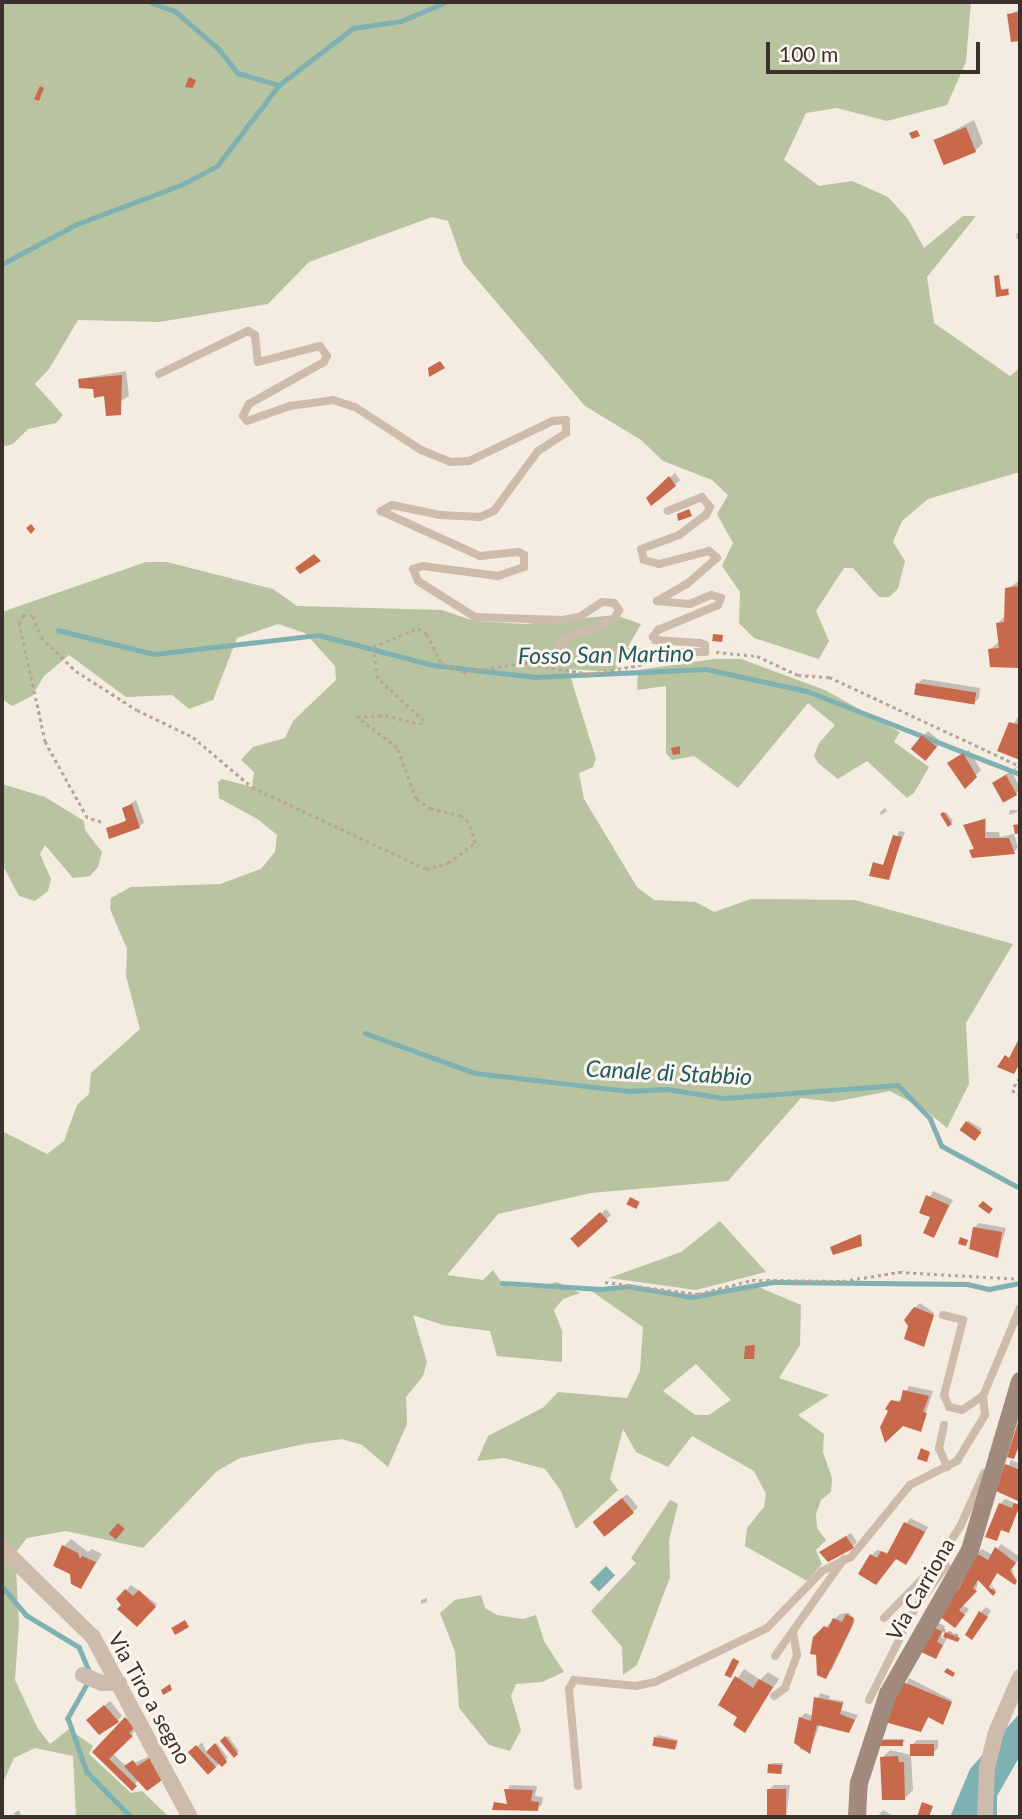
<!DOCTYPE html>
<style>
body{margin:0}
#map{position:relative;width:1022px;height:1819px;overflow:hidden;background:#f4ebe1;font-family:Lato,sans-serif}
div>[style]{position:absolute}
.green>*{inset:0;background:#b8c4a0}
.water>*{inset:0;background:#7fb0b2;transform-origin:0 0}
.shadow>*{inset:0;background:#0003}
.stream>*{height:4.5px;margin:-2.25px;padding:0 2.25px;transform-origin:2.25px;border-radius:2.25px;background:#7fb0b2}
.building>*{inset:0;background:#c8694b;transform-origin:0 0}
.path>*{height:2.5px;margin-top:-1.25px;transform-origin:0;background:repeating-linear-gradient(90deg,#b9a596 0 3.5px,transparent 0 7px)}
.service>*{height:8px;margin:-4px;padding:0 4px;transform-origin:4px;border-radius:4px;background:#cdbbac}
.minor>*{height:16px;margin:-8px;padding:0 8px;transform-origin:8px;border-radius:8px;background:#cdbbac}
.secondary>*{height:18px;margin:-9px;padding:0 9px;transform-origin:9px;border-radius:9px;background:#a18a7d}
span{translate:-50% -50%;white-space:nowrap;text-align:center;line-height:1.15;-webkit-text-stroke:6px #fbf5ee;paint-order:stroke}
.street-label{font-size:21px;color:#3b302b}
.water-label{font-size:23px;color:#1f5a5e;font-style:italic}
.frame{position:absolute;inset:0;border:4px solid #3b302b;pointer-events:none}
.scale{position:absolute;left:766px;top:42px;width:214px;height:32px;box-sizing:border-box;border:4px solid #3b302b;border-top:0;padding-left:9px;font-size:21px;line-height:24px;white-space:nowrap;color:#3b302b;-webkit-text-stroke:5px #fbf5ee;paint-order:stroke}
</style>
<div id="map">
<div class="green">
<div style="clip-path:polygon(2px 2px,971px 2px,966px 62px,947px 105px,887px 121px,837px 108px,806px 113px,784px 160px,819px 186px,852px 181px,888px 197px,908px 219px,924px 248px,963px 216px,976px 216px,927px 277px,934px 323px,1010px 376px,1020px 368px,1020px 472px,928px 499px,902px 521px,893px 542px,905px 561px,898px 589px,889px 597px,879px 597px,853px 568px,844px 568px,816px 611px,829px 641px,819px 659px,754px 638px,739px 623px,740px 592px,722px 566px,733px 543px,717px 514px,728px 495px,712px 480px,663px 461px,641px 440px,585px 406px,463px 263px,448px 221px,432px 217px,309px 262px,268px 304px,159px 322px,78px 320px,49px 369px,35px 384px,63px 415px,56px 423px,28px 429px,13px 444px,2px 447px)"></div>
<div style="clip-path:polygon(146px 562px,167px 562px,273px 589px,297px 606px,442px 610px,474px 621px,525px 624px,615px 615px,641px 624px,614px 672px,568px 669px,596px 759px,593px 767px,579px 773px,584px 799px,637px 887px,654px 900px,696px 902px,714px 912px,751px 899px,855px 900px,1013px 944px,966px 1023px,969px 1084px,947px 1128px,924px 1109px,890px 1091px,833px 1102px,801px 1098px,728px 1181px,591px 1193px,498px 1214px,447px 1275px,483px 1280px,493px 1270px,504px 1286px,531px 1288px,557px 1282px,580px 1293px,563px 1299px,554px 1310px,562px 1331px,562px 1362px,497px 1356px,490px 1331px,443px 1325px,413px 1315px,427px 1362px,423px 1376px,406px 1397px,407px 1424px,388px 1467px,362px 1445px,342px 1439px,304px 1444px,240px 1458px,217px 1471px,143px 1548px,66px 1531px,27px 1538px,15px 1553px,19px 1623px,15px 1680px,38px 1729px,50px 1744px,69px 1729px,93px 1746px,89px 1754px,131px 1793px,142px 1791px,169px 1817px,76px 1817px,73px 1756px,35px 1748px,14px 1758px,2px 1785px,2px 1131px,47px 1154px,64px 1141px,77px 1105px,89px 1094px,91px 1073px,140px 1029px,126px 976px,127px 949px,110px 909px,111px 898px,131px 887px,220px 884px,261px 869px,275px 852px,277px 835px,259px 820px,219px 798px,218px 782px,222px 779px,252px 787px,254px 772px,241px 760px,253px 747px,285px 738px,293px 721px,336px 680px,335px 666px,305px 633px,278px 624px,237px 638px,213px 700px,189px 709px,172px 695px,126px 697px,69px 655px,44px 676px,32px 696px,12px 706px,2px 699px,2px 612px)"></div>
<div style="clip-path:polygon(714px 659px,741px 659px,825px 690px,900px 732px,894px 742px,929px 767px,914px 793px,907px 798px,867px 761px,838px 779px,818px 763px,814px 756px,819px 743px,835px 725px,808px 703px,738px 788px,694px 756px,672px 760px,666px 753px,666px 686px,637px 690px,638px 670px)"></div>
<div style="clip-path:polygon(2px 784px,45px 797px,84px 821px,85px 830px,102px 852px,98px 867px,90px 876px,73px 878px,45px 845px,40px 854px,51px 879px,48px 891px,35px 901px,19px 896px,2px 864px)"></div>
<div style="clip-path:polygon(720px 1221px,766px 1272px,696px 1290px,609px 1278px,681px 1252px)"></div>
<div style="clip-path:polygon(evenodd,624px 1286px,686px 1299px,754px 1285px,801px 1305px,800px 1345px,779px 1378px,829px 1395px,798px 1415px,824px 1434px,823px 1452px,832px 1478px,831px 1492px,821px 1500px,816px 1514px,817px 1528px,826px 1540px,816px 1550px,822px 1564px,807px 1581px,745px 1546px,747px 1528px,764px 1507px,766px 1494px,754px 1471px,692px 1436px,668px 1467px,636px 1452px,623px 1429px,610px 1479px,618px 1490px,576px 1529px,561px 1491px,545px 1469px,504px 1458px,477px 1461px,488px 1436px,544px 1407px,558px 1392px,627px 1398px,640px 1371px,643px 1327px,590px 1290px,624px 1286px,696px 1364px,731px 1400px,709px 1415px,695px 1415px,663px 1391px,696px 1364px)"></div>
<div style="clip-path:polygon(670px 1500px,678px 1504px,669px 1540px,670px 1577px,637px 1665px,623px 1675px,622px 1647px,591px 1611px,636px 1563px,631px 1558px)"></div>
<div style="clip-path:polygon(481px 1595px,485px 1608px,497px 1615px,523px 1619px,536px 1615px,544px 1641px,564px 1672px,542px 1682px,516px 1684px,511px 1696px,521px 1730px,510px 1751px,489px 1745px,459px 1708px,455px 1652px,440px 1613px,455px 1600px)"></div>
</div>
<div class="water">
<div style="left:606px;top:1566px;width:13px;height:23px;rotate:45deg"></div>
<div style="clip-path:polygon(1020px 1713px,1020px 1756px,997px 1796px,997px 1817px,950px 1817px,970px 1769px)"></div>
</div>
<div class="shadow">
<div style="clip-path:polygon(1020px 9px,1020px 40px,1012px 40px,1009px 15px)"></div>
<div style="clip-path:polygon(974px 120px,983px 143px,975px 151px,936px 140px)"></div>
<div style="clip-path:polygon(1020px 232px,1020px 238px,1017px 239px,1016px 234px)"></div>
<div style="clip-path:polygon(997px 274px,1002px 289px,1009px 288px,1008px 293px,998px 295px)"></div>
<div style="clip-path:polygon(126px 371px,129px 396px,121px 401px,120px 413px,106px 394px,79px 379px)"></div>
<div style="clip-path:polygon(675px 473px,680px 480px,675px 485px,648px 498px)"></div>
<div style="clip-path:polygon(1020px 580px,1020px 666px,991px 665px,989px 650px,1000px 641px,998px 623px,1006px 615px,1007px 589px)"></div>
<div style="clip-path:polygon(923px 679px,980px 688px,979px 698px,974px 703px,918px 683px)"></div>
<div style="clip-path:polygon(1019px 715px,1020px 715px,1020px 758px,999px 750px)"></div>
<div style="clip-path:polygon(928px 731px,941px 742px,931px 754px,923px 736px)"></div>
<div style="clip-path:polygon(969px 750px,981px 770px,965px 786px,949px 763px)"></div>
<div style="clip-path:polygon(1018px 766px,1013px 774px,1020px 788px,1016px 794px,994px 782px)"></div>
<div style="clip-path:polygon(136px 800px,144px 822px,139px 827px,108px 829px,128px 819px,124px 808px)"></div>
<div style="clip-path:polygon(885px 808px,887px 811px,881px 815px,880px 812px)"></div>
<div style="clip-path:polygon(1010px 810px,1017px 810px,1017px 812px,1009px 815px)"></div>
<div style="clip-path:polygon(946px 812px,953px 821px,949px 824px,943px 815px)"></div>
<div style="clip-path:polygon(986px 818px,986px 832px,999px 832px,1000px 837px,1014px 834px,1018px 847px,1014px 852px,971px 851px,975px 846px,965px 825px)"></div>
<div style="clip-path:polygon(899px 831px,905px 832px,888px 878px,875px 863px,887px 866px)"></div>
<div style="clip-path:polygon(969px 1121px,982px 1129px,975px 1138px,967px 1122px)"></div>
<div style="clip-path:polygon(933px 1191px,953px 1200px,934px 1236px,933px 1216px,922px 1212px)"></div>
<div style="clip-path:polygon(606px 1209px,611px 1215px,579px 1245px,585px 1229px)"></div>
<div style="clip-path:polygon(979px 1223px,1006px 1228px,998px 1256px,974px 1228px)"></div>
<div style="clip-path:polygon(920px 1303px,934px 1313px,924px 1345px,915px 1308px)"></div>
<div style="clip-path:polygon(909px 1386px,933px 1391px,920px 1430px,903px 1424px,893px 1401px,902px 1400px)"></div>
<div style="clip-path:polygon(1011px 1460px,1020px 1464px,1020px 1500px,998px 1490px)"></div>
<div style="clip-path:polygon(627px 1494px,638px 1507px,633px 1512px,599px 1517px)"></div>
<div style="clip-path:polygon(1005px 1499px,1020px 1505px,1008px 1531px,1000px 1504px)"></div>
<div style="clip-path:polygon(910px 1518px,928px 1527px,911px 1558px,906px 1562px,896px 1557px,880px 1578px,872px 1555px,877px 1550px,889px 1553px)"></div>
<div style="clip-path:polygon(851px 1533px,857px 1542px,853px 1546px,822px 1552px)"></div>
<div style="clip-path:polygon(71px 1539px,88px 1552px,92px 1549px,102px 1554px,81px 1587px,64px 1546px)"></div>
<div style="clip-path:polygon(1001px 1544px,1020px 1557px,1012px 1568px,1016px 1581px,998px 1572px,990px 1584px,996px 1590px,993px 1594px,991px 1586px,978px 1578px,977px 1588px,962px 1605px,969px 1609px,960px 1621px,941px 1615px,977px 1554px,982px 1549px,993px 1555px)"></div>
<div style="clip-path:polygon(131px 1585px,157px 1604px,137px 1625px,118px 1599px)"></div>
<div style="clip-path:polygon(427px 1598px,427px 1602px,421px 1604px,421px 1600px)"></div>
<div style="clip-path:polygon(986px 1607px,991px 1611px,972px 1638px,981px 1612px)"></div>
<div style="clip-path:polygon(849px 1613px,855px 1621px,831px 1671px,814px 1638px,840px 1614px)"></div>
<div style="clip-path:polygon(938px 1623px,945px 1626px,941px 1637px,944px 1639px,948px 1631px,960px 1636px,948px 1637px,936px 1657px,922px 1651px)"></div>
<div style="clip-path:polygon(744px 1669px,760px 1680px,768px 1672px,779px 1679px,752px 1720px,738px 1718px,720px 1704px)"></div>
<div style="clip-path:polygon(909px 1678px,952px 1700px,944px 1721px,929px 1716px,921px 1731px,888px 1721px)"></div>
<div style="clip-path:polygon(820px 1693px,830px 1696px,829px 1699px,844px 1701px,841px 1710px,858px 1715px,849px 1731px,820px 1724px,809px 1752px,800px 1749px,797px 1735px,800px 1718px,805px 1713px,813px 1716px)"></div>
<div style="clip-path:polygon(110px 1701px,122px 1716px,110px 1728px,88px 1720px)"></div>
<div style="clip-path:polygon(131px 1714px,136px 1730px,112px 1753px,126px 1766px,158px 1753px,132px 1789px,95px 1752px)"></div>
<div style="clip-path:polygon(658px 1735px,678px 1740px,677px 1747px,656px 1737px)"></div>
<div style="clip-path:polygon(228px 1736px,239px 1751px,234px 1755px,222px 1741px)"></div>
<div style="clip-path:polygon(884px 1739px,904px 1739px,905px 1742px,882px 1741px)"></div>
<div style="clip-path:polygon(917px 1740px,938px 1740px,938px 1748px,933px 1753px,912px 1745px)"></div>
<div style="clip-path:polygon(202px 1742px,207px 1754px,217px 1743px,228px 1758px,209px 1771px,191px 1753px)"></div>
<div style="clip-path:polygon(890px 1750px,911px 1755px,913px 1790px,905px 1798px,882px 1758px)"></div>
<div style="clip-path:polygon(771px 1763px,783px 1763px,782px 1770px,780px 1772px)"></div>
<div style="clip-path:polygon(510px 1785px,537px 1786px,535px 1796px,543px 1797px,542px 1804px,537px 1809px,505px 1796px)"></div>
<div style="clip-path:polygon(774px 1785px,790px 1785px,786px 1817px,768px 1817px,769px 1790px)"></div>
<div style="clip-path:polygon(19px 1810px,21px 1815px,15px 1817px,14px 1813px)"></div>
<div style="clip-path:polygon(883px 1810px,895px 1817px,877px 1817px)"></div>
</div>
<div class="stream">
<div style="left:150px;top:2px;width:27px;rotate:20deg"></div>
<div style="left:175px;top:11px;width:58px;rotate:40.8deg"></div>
<div style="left:219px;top:49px;width:31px;rotate:52deg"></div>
<div style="left:238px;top:73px;width:43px;rotate:16.3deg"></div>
<div style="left:2px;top:264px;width:85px;rotate:-28.1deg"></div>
<div style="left:77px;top:224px;width:111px;rotate:-20.6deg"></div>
<div style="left:181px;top:185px;width:41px;rotate:-27.8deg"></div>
<div style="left:217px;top:166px;width:102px;rotate:-52.6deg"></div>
<div style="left:279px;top:85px;width:93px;rotate:-37.6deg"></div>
<div style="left:353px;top:28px;width:49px;rotate:-8.3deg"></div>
<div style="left:401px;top:21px;width:49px;rotate:-22.9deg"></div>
<div style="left:58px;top:630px;width:99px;rotate:14deg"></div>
<div style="left:154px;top:654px;width:166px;rotate:-6.6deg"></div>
<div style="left:319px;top:635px;width:118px;rotate:14.7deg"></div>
<div style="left:433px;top:665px;width:103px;rotate:6.7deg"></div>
<div style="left:535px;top:677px;width:171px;rotate:-2.7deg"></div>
<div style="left:706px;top:669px;width:103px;rotate:12.3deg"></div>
<div style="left:807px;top:691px;width:229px;rotate:21.3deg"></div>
<div style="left:365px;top:1033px;width:117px;rotate:20deg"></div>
<div style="left:475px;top:1073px;width:155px;rotate:6.7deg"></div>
<div style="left:629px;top:1091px;width:38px;rotate:-3deg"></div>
<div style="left:667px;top:1089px;width:58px;rotate:9deg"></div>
<div style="left:724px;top:1098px;width:174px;rotate:-4.3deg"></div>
<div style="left:898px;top:1085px;width:46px;rotate:45.9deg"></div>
<div style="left:930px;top:1118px;width:30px;rotate:67deg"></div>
<div style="left:942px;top:1146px;width:89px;rotate:28.3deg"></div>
<div style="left:502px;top:1283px;width:99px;rotate:3.5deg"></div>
<div style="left:601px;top:1289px;width:27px;rotate:-6deg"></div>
<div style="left:628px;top:1286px;width:64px;rotate:9.9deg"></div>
<div style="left:691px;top:1297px;width:83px;rotate:-10.4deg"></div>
<div style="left:773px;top:1282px;width:194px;rotate:0.6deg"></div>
<div style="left:967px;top:1284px;width:23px;rotate:13deg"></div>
<div style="left:989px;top:1289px;width:32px;rotate:-11deg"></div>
<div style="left:2px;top:1586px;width:38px;rotate:50deg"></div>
<div style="left:26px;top:1615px;width:62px;rotate:31.1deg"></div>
<div style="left:79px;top:1647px;width:28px;rotate:67deg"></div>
<div style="left:89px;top:1681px;width:43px;rotate:119.6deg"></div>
<div style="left:68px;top:1718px;width:57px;rotate:70.6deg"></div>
<div style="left:87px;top:1772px;width:63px;rotate:45.6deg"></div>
</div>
<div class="building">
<div style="clip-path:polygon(1020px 12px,1020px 41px,1011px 42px,1007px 14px)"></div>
<div style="clip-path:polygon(189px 77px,196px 80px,193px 88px,185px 87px)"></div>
<div style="clip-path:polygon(40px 86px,44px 88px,39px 101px,34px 99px)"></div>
<div style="left:966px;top:127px;width:27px;height:35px;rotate:68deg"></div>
<div style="clip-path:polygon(917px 130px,920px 136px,912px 139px,909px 133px)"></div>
<div style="clip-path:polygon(999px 275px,1001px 290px,1008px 289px,1009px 295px,996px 297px,994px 276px)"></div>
<div style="clip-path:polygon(440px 361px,445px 368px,429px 377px,428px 368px)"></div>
<div style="clip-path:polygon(122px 375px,121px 415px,106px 416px,104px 396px,94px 398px,93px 389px,79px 388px,78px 379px)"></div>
<div style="clip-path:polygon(669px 476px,676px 486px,651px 506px,646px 498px)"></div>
<div style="clip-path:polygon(689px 509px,692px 516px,678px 521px,677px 514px)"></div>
<div style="clip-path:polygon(31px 524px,35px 529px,31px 534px,26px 528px)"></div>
<div style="clip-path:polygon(314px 554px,321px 561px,300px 574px,295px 568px)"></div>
<div style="clip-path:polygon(1020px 586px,1020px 668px,990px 667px,988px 649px,999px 648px,996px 623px,1004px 622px,1005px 588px)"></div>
<div style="left:713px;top:634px;width:10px;height:7px;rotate:6deg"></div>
<div style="left:916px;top:683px;width:61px;height:12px;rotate:9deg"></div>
<div style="clip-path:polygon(1009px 722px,1020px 725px,1020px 760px,997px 751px)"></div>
<div style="left:922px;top:735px;width:19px;height:18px;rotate:39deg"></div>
<div style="clip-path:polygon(680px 746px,680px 754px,673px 755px,671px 748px)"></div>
<div style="clip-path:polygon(963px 753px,977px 777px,965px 789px,947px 763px)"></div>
<div style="left:1006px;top:775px;width:23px;height:16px;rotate:61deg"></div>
<div style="clip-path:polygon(132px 804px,140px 828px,109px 839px,106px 828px,126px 821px,122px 808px)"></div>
<div style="clip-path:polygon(944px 812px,952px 824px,948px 827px,940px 814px)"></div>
<div style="clip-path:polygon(985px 819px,985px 838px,1009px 838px,1015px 854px,972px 858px,969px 850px,974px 849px,963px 825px)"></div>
<div style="clip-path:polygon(1020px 824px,1020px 833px,1015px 834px,1013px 825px)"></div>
<div style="clip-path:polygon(893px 835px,902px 837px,889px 880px,869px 876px,873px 862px,883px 865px)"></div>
<div style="clip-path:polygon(1020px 1037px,1020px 1063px,1014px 1074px,997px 1067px,1005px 1055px,1009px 1058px)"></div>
<div style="left:966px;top:1121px;width:19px;height:11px;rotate:36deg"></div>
<div style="clip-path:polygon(926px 1195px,949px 1205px,934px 1238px,923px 1233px,930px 1217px,919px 1213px)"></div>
<div style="left:630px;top:1197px;width:11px;height:8px;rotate:27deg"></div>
<div style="clip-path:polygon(983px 1201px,993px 1209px,989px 1214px,978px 1206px)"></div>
<div style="left:600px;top:1212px;width:12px;height:40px;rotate:48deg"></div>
<div style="clip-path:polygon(973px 1227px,1002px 1232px,998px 1258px,969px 1249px)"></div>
<div style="clip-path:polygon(861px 1234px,862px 1246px,833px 1255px,830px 1247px)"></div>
<div style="clip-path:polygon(960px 1237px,968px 1240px,966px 1246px,958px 1244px)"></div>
<div style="clip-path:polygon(914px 1307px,934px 1315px,924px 1347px,904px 1339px,908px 1326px,904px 1320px)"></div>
<div style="clip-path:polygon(755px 1345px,754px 1359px,744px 1359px,745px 1346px)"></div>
<div style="clip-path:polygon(903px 1390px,929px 1396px,923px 1412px,927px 1413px,921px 1432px,903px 1426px,885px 1443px,880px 1427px,888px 1411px,885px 1409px,891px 1400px,900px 1402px)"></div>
<div style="clip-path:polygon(1020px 1416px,1020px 1443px,1014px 1459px,1007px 1457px)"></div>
<div style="clip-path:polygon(921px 1448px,930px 1452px,927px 1462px,917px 1459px)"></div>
<div style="clip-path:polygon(1005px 1464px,1020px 1470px,1020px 1502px,996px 1491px)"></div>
<div style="left:622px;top:1498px;width:19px;height:38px;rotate:51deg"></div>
<div style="clip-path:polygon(999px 1503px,1012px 1508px,1014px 1503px,1020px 1505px,1009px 1533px,1001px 1530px,997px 1541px,985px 1537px)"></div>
<div style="clip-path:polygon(904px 1522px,925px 1532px,906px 1565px,896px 1559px,876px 1585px,858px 1574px,870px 1554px,877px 1558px,881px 1551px,887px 1554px)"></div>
<div style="left:118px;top:1523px;width:9px;height:14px;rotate:41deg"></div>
<div style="clip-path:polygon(846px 1536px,854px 1548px,828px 1562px,819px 1552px)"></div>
<div style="clip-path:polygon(62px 1545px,78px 1553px,80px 1559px,82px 1556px,96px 1562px,81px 1589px,71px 1584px,70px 1574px,53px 1566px)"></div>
<div style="clip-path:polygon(995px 1547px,1016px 1563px,1010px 1571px,1017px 1581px,1015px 1585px,997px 1573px,989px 1587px,996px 1592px,993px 1596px,978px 1580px,973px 1588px,977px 1591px,959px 1610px,965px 1615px,955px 1628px,939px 1616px,960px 1587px,976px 1553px,988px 1560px)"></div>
<div style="clip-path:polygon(125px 1589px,133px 1596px,139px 1590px,156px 1607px,137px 1627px,117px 1609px,121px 1605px,116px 1599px)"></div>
<div style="clip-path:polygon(979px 1611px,988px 1617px,972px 1640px,965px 1635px)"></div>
<div style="clip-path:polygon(846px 1614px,854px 1618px,852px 1626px,826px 1679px,817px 1675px,816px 1655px,810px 1654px,813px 1637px,824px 1626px,828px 1628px,833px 1618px,842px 1622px)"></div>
<div style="left:185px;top:1620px;width:8px;height:16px;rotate:60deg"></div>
<div style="clip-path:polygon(932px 1627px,942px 1631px,937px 1642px,943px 1645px,936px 1659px,919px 1651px)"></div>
<div style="clip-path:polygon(945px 1632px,960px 1638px,958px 1642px,943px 1637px)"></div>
<div style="left:733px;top:1658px;width:7px;height:19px;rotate:27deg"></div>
<div style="clip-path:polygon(947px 1668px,955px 1673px,953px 1677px,944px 1672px)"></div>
<div style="clip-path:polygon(735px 1676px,753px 1688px,759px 1679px,773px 1687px,745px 1733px,733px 1725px,737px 1717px,718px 1705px)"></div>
<div style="clip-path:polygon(903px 1682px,952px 1702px,943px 1725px,928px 1717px,921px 1732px,885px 1722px)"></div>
<div style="clip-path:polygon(170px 1684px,172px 1690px,163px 1695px,161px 1690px)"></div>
<div style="clip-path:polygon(814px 1697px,843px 1703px,840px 1714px,855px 1720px,849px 1733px,817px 1725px,810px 1754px,794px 1743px,799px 1717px,811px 1721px)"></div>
<div style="clip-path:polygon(104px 1705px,119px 1722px,99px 1735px,86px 1720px)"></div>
<div style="clip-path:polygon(125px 1717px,134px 1728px,129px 1733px,133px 1736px,109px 1759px,137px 1786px,132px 1791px,92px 1752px)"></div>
<div style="clip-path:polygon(225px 1736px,238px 1754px,234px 1758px,220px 1741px)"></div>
<div style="left:654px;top:1737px;width:23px;height:9px;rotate:10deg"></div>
<div style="left:903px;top:1740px;width:6px;height:23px;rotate:90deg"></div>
<div style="clip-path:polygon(215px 1743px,227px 1762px,222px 1767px,206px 1752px)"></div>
<div style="left:910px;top:1744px;width:24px;height:12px"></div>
<div style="left:196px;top:1745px;width:30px;height:11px;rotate:48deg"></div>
<div style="clip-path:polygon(153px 1756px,165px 1778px,147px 1791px,124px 1766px,133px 1760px,137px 1766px)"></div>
<div style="clip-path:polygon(898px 1756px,899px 1762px,904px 1762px,905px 1800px,882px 1800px,880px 1757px)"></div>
<div style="left:768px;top:1764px;width:14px;height:9px;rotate:4deg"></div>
<div style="clip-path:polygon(504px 1789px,533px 1790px,531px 1801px,539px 1802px,538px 1811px,492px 1810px,494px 1802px,507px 1804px)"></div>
<div style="left:767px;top:1789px;width:19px;height:28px"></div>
<div style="clip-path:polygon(922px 1802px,933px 1806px,929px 1817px,917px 1817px)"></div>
</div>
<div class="path">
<div style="left:716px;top:652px;width:41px;rotate:5.6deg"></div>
<div style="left:757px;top:656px;width:45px;rotate:24.9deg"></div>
<div style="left:798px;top:675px;width:31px;rotate:4deg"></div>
<div style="left:829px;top:677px;width:211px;rotate:25deg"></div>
<div style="left:101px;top:822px;width:15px;rotate:-164deg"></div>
<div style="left:87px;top:818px;width:87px;rotate:-118.9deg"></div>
<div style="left:45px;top:742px;width:121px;rotate:-102.4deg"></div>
<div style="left:19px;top:624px;width:10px;rotate:-66deg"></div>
<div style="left:23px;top:615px;width:10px;rotate:6deg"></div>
<div style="left:33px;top:616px;width:22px;rotate:69deg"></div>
<div style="left:41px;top:637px;width:49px;rotate:44.2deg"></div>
<div style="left:76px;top:671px;width:72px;rotate:32.6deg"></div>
<div style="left:137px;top:710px;width:62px;rotate:25.7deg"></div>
<div style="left:193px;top:737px;width:77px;rotate:40.3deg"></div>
<div style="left:252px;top:787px;width:192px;rotate:25.2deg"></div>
<div style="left:426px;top:869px;width:23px;rotate:-15deg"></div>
<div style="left:448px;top:863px;width:34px;rotate:-37deg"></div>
<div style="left:475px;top:843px;width:22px;rotate:-108deg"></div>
<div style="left:468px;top:822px;width:9px;rotate:-139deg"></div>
<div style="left:461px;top:816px;width:31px;rotate:-167deg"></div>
<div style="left:431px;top:809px;width:18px;rotate:-146deg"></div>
<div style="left:416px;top:799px;width:54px;rotate:-110.4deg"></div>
<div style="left:397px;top:748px;width:51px;rotate:-142.2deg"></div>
<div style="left:357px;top:717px;width:28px;rotate:-4deg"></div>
<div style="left:385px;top:715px;width:35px;rotate:15deg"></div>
<div style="left:419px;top:724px;width:6px;rotate:-31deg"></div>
<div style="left:424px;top:721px;width:64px;rotate:-137.5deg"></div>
<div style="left:377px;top:678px;width:31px;rotate:-97deg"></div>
<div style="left:373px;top:647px;width:49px;rotate:-22.9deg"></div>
<div style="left:418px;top:628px;width:11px;rotate:34deg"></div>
<div style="left:427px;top:634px;width:32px;rotate:64deg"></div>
<div style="left:441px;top:663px;width:24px;rotate:22deg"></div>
<div style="left:463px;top:672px;width:62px;rotate:-8.4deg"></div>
<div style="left:524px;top:663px;width:67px;rotate:9.5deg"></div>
<div style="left:590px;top:674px;width:56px;rotate:-10.3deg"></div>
<div style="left:1020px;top:1078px;width:14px;rotate:124deg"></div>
<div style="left:1012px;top:1090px;width:9px;rotate:32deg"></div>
<div style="left:605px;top:1282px;width:94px;rotate:7.4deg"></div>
<div style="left:698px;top:1294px;width:56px;rotate:-14.5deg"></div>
<div style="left:752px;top:1280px;width:91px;rotate:0.6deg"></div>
<div style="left:843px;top:1281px;width:57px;rotate:-9.1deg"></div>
<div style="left:899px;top:1272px;width:121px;rotate:3.3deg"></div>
<div style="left:942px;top:1629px;width:21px;rotate:23deg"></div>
</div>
<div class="service">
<div style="left:159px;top:374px;width:99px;rotate:-25.8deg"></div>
<div style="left:248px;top:331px;width:8px;rotate:30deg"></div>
<div style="left:255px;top:335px;width:27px;rotate:84deg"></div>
<div style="left:258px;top:362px;width:64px;rotate:-14.5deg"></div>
<div style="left:320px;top:346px;width:12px;rotate:55deg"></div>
<div style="left:327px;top:356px;width:7px;rotate:117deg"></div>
<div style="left:324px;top:362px;width:86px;rotate:150.8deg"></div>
<div style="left:249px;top:404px;width:13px;rotate:117deg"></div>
<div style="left:243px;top:416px;width:6px;rotate:51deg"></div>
<div style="left:247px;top:421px;width:46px;rotate:-19.2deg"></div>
<div style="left:290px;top:406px;width:43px;rotate:-7.9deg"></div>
<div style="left:333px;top:400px;width:23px;rotate:18deg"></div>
<div style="left:355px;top:407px;width:79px;rotate:33.1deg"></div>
<div style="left:421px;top:450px;width:31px;rotate:22deg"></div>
<div style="left:450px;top:462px;width:19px;rotate:-3deg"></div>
<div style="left:469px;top:461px;width:93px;rotate:-25.5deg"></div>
<div style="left:553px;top:421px;width:13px;rotate:-4deg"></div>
<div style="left:566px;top:420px;width:13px;rotate:90deg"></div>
<div style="left:566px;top:433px;width:33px;rotate:147deg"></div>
<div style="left:538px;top:451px;width:74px;rotate:126.3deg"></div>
<div style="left:494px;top:511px;width:15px;rotate:157deg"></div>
<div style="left:480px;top:517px;width:40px;rotate:-177.1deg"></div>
<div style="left:440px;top:515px;width:49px;rotate:-168.2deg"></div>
<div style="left:392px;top:505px;width:13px;rotate:151deg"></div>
<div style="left:381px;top:511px;width:109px;rotate:24.4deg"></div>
<div style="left:480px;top:556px;width:39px;rotate:-6deg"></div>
<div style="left:519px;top:552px;width:6px;rotate:31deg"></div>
<div style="left:524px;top:555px;width:12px;rotate:90deg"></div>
<div style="left:524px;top:567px;width:28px;rotate:161deg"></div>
<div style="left:498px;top:576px;width:76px;rotate:-172.4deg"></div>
<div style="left:423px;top:566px;width:10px;rotate:163deg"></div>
<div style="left:413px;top:569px;width:13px;rotate:67deg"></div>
<div style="left:418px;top:581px;width:67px;rotate:32.3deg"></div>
<div style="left:475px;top:617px;width:88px;rotate:2deg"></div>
<div style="left:563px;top:620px;width:16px;rotate:-11deg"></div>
<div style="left:579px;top:617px;width:27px;rotate:-33deg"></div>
<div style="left:602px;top:602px;width:12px;rotate:5deg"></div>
<div style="left:614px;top:603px;width:9px;rotate:54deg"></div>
<div style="left:619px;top:610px;width:10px;rotate:119deg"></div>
<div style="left:614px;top:619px;width:60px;rotate:157.3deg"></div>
<div style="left:559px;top:642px;width:7px;rotate:98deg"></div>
<div style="left:558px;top:649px;width:8px;rotate:23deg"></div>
<div style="left:565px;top:652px;width:140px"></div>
<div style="left:705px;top:652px;width:7px;rotate:-90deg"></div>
<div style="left:705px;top:645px;width:5px;rotate:-158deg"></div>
<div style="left:700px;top:643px;width:45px;rotate:-176.2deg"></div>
<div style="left:655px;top:640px;width:4px;rotate:-124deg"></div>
<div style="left:653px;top:637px;width:9px;rotate:-54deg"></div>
<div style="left:658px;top:630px;width:65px;rotate:-22.6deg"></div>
<div style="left:718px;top:605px;width:8px;rotate:-67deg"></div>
<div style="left:721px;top:598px;width:10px;rotate:-163deg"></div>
<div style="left:711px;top:595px;width:23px;rotate:157deg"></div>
<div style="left:690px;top:604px;width:33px;rotate:-175deg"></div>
<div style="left:657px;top:601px;width:34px;rotate:-30deg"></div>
<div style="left:687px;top:584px;width:40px;rotate:-41deg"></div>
<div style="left:717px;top:558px;width:11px;rotate:-139deg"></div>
<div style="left:709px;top:551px;width:52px;rotate:165.4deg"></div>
<div style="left:659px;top:564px;width:16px;rotate:-165deg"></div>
<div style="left:644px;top:560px;width:11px;rotate:-105deg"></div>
<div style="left:641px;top:549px;width:40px;rotate:-20.2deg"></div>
<div style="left:679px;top:535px;width:34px;rotate:-37deg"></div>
<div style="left:706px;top:515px;width:9px;rotate:-63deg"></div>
<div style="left:710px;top:507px;width:13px;rotate:-129deg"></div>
<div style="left:702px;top:497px;width:37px;rotate:158deg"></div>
<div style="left:943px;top:1315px;width:21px;rotate:14deg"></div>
<div style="left:963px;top:1320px;width:77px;rotate:104.2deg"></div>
<div style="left:944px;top:1395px;width:13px;rotate:67deg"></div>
<div style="left:949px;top:1407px;width:13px;rotate:13deg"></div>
<div style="left:962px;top:1410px;width:25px;rotate:-34deg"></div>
<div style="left:983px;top:1396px;width:95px;rotate:-67.2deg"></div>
<div style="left:944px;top:1425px;width:24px;rotate:102deg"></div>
<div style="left:939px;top:1448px;width:21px;rotate:67deg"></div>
<div style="left:884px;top:1618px;width:69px;rotate:-45.6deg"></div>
<div style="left:932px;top:1569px;width:50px;rotate:-56.3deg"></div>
<div style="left:960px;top:1527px;width:59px;rotate:-66deg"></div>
<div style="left:775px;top:1656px;width:119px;rotate:-54.6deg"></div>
<div style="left:774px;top:1696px;width:14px;rotate:-36deg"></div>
<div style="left:785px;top:1688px;width:35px;rotate:-70deg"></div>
<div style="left:797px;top:1655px;width:22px;rotate:-100deg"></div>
<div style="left:869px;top:1700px;width:101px;rotate:-63.4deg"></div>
<div style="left:914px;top:1610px;width:54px;rotate:-54deg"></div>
<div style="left:946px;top:1566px;width:11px;rotate:-124deg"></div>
<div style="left:578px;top:1786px;width:97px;rotate:-95.3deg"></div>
<div style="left:569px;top:1689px;width:10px;rotate:-61deg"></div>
<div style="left:574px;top:1680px;width:62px;rotate:5.5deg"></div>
<div style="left:636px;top:1686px;width:19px;rotate:-12deg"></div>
<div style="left:655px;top:1682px;width:124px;rotate:-25.7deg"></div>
<div style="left:767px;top:1628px;width:79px;rotate:-46deg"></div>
<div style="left:822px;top:1571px;width:32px;rotate:-26deg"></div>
<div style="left:851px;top:1557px;width:93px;rotate:-50.7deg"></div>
<div style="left:910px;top:1485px;width:53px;rotate:-27.1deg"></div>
<div style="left:957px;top:1461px;width:54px;rotate:-58.7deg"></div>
<div style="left:985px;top:1415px;width:19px;rotate:-96deg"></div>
</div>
<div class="minor">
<div style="left:2px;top:1548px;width:127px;rotate:44.4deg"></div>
<div style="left:93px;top:1637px;width:204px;rotate:61.7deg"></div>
<div style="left:83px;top:1675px;width:21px;rotate:23deg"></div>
<div style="left:102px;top:1683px;width:17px"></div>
<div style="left:985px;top:1817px;width:49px;rotate:-87.7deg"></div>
<div style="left:987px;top:1768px;width:34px;rotate:-76deg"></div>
<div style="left:995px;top:1735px;width:63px;rotate:-66.7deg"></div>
</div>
<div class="secondary">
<div style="left:857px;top:1817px;width:34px;rotate:-87deg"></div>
<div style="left:859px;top:1783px;width:94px;rotate:-72deg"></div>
<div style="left:888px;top:1694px;width:166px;rotate:-60.3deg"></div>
<div style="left:970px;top:1550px;width:176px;rotate:-73.5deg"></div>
</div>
<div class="street-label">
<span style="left:920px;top:1589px;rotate:-60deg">Via Carriona</span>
<span style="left:150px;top:1698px;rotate:61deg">Via Tiro a segno</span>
</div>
<div class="water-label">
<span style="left:606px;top:654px;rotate:-1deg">Fosso San Martino</span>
<span style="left:669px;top:1072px;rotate:3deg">Canale di Stabbio</span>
</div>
<div class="frame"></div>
<div class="scale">100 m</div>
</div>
